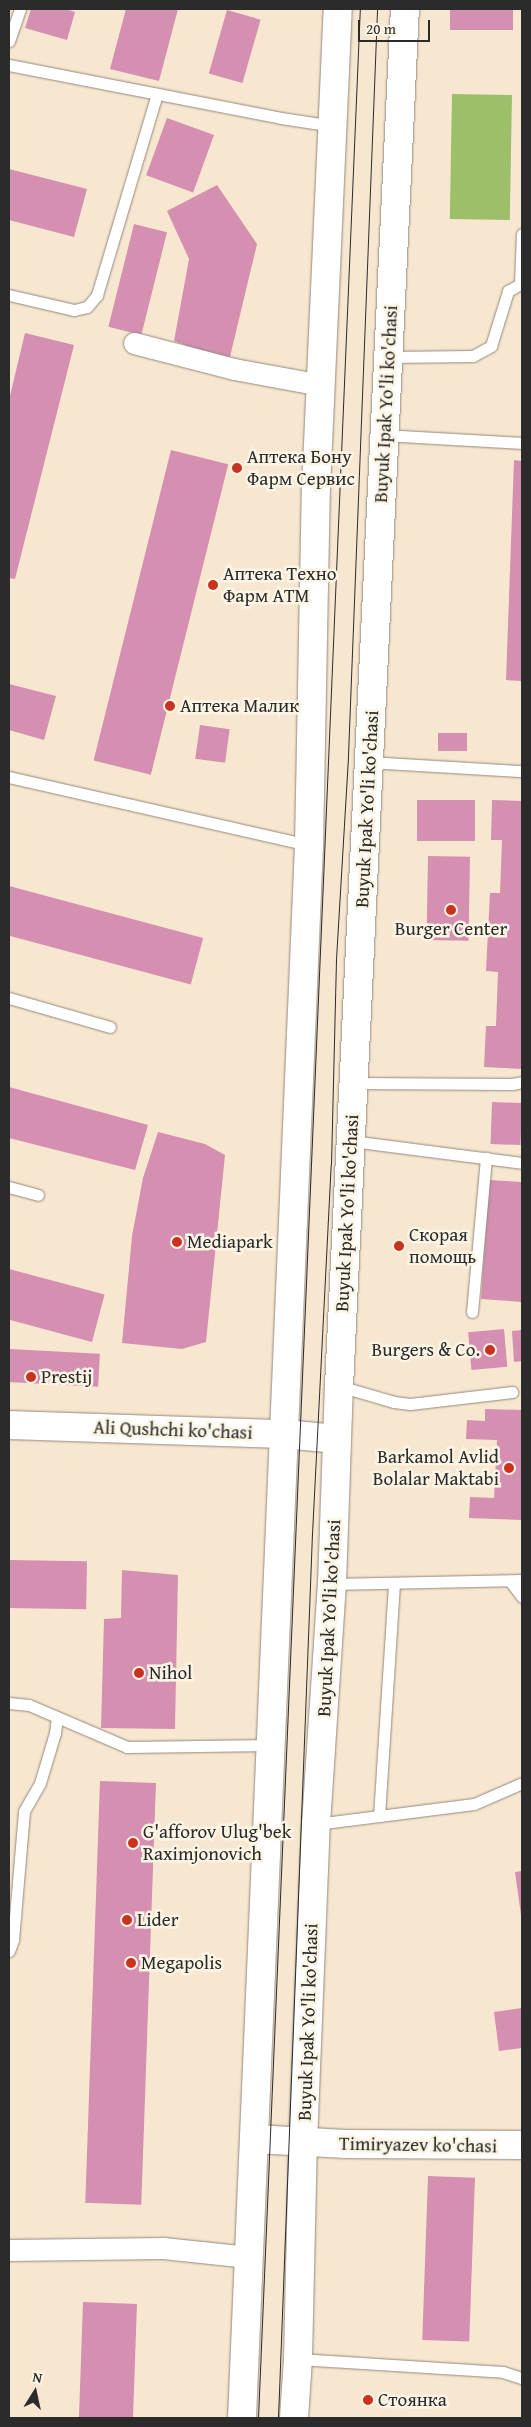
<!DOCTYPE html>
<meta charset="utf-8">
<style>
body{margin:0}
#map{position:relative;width:531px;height:2427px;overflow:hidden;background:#f8e7d0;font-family:"Gentium Book Plus",serif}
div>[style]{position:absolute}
.green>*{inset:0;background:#9ebf69;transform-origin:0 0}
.building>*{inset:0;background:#d48fb1;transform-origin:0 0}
.roads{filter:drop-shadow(0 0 1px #92897e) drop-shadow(0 0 1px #92897e)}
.lane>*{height:11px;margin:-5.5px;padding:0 5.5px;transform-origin:5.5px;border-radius:5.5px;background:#fff}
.street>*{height:21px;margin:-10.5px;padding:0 10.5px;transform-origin:10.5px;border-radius:10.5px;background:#fff}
.secondary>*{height:28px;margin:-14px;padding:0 14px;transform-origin:14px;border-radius:14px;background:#fff}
.tram>*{height:1px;margin:-0.5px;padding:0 0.5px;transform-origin:0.5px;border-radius:0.5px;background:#2b2b2b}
.dots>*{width:14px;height:14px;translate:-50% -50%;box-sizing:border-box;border:2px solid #fcf5e5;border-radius:50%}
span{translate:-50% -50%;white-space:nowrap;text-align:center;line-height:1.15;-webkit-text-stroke:5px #fcf5e5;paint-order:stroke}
.street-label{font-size:19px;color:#2b2b2b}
.poi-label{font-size:19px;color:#2b2b2b}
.left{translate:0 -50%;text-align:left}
.right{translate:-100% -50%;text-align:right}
.frame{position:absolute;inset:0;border:10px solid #2b2b2b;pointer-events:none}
.north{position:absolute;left:10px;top:2367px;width:50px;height:50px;-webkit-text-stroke:4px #fcf5e5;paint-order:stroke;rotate:10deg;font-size:14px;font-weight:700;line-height:20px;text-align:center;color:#2b2b2b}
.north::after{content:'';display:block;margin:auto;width:18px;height:22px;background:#2b2b2b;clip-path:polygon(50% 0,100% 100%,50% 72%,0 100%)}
.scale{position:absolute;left:358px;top:20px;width:72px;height:22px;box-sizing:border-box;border:2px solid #2b2b2b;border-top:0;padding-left:6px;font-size:15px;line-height:18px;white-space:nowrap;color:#2b2b2b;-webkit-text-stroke:4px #fcf5e5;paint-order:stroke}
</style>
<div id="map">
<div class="green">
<div style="left:452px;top:94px;width:60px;height:125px;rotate:1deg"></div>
</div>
<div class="building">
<div style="clip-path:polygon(31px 9px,65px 9px,75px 12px,67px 40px,25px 28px)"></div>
<div style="clip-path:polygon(126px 9px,178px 9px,159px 81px,110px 69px)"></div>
<div style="left:450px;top:9px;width:63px;height:21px"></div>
<div style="left:227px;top:10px;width:35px;height:66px;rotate:16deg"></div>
<div style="left:167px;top:118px;width:50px;height:61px;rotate:20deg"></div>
<div style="clip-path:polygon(9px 169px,87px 189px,74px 237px,9px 220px)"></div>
<div style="clip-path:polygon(217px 185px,257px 244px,229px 361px,174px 341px,189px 259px,167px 211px)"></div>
<div style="left:134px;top:224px;width:34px;height:106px;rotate:14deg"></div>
<div style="clip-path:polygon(25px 333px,74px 345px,15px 579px,9px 578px,9px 400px)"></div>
<div style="left:171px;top:450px;width:59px;height:320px;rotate:14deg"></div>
<div style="clip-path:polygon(514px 460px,522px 461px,522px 681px,506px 680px)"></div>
<div style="clip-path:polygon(9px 684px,56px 696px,44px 740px,9px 730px)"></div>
<div style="left:200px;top:725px;width:30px;height:34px;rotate:8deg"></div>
<div style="left:438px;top:733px;width:29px;height:18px"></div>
<div style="left:417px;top:800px;width:58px;height:41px"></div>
<div style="clip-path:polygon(492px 800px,522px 801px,522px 1069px,484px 1067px,486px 1026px,496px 1026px,498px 972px,486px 971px,490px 893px,500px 893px,502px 840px,491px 840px)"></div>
<div style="left:428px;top:856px;width:42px;height:84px;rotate:1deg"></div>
<div style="left:9px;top:886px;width:201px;height:48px;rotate:15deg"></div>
<div style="clip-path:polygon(9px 1087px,148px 1125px,135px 1170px,9px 1138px)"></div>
<div style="left:492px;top:1102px;width:30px;height:42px;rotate:2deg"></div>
<div style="clip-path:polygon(158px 1132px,205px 1144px,225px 1155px,206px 1342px,182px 1349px,122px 1343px,132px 1236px,143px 1178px)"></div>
<div style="clip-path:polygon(489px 1180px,522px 1182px,522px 1302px,481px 1299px)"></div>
<div style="left:9px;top:1269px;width:99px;height:49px;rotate:15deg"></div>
<div style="left:504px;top:1329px;width:38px;height:36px;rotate:85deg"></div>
<div style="clip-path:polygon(522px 1330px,522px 1361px,514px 1362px,512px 1331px)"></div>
<div style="left:9px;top:1349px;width:91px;height:33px;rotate:3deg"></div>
<div style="clip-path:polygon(485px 1409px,522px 1410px,522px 1520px,469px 1518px,470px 1497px,494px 1498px,497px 1440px,466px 1439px,467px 1420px,485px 1421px)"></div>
<div style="left:9px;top:1560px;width:78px;height:48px;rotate:1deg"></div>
<div style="clip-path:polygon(122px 1570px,178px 1575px,175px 1729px,101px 1728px,104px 1619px,121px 1618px)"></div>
<div style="left:100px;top:1781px;width:56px;height:422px;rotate:2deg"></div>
<div style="clip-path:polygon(522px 1871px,522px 1915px,521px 1915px,515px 1872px)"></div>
<div style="clip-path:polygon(522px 2008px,522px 2048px,499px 2051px,494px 2012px)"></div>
<div style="left:428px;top:2176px;width:47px;height:164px;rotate:2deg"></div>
<div style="left:83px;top:2302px;width:54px;height:116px;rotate:2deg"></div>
</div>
<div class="roads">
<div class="lane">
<div style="left:9px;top:41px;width:34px;rotate:-71deg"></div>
<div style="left:9px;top:65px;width:277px;rotate:11deg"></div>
<div style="left:281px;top:118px;width:53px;rotate:8.7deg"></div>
<div style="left:520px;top:283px;width:49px;rotate:-87.7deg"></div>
<div style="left:9px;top:295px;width:67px;rotate:13deg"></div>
<div style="left:74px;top:310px;width:13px;rotate:-13deg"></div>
<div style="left:87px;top:307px;width:16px;rotate:-50deg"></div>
<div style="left:97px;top:295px;width:210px;rotate:-73.4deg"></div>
<div style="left:388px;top:357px;width:85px;rotate:-0.7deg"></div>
<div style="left:473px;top:356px;width:21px;rotate:-29deg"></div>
<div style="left:491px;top:346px;width:58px;rotate:-72.8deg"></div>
<div style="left:508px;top:291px;width:16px;rotate:-30deg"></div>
<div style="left:384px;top:435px;width:138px;rotate:3.3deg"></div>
<div style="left:369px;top:762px;width:153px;rotate:3.4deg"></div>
<div style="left:9px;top:777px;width:308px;rotate:12.8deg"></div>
<div style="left:9px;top:998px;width:105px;rotate:16deg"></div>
<div style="left:354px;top:1083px;width:158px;rotate:0.4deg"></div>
<div style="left:512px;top:1084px;width:10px;rotate:-11deg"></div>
<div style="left:351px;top:1141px;width:172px;rotate:7.3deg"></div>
<div style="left:9px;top:1187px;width:30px;rotate:15deg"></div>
<div style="left:472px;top:1312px;width:155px;rotate:-84.8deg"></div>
<div style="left:339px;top:1386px;width:57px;rotate:16.2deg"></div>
<div style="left:394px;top:1402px;width:16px;rotate:7deg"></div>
<div style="left:410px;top:1404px;width:103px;rotate:-6.7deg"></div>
<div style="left:510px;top:1581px;width:20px;rotate:53deg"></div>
<div style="left:332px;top:1584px;width:190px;rotate:-1.2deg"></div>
<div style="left:9px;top:1703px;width:20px;rotate:6deg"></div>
<div style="left:29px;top:1705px;width:107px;rotate:23.2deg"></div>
<div style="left:127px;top:1747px;width:144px;rotate:-0.8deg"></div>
<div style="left:379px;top:1816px;width:233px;rotate:-86.3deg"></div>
<div style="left:316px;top:1824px;width:159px;rotate:-7.2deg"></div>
<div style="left:474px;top:1804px;width:52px;rotate:-23.6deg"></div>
<div style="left:9px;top:1951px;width:12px;rotate:-70deg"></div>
<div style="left:13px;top:1940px;width:129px;rotate:-85.1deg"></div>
<div style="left:24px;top:1811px;width:32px;rotate:-60deg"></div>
<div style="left:40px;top:1783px;width:52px;rotate:-73.3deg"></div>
<div style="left:55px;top:1733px;width:16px;rotate:-83deg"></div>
<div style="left:298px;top:2359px;width:205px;rotate:3.6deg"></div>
<div style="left:503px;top:2372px;width:20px;rotate:18deg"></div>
</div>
<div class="street">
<div style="left:134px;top:343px;width:103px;rotate:14.6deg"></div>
<div style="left:234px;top:369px;width:88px;rotate:10.4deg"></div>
<div style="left:9px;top:2250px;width:154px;rotate:-0.7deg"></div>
<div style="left:163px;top:2248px;width:86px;rotate:6deg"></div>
</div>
<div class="secondary">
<div style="left:9px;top:1425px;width:275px;rotate:1.9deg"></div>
<div style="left:284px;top:1434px;width:53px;rotate:5.4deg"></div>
<div style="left:254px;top:2139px;width:92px;rotate:3.1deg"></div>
<div style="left:346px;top:2144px;width:176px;rotate:0.3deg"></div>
<div style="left:242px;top:2418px;width:1574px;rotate:-87.56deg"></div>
<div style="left:309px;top:845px;width:357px;rotate:-88.9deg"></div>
<div style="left:316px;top:488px;width:480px;rotate:-87.4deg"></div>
<div style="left:294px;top:2418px;width:59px;rotate:-86.1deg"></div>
<div style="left:298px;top:2359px;width:216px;rotate:-88.7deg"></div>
<div style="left:303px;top:2143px;width:319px;rotate:-87.7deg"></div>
<div style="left:316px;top:1824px;width:241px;rotate:-86.2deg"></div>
<div style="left:332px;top:1584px;width:198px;rotate:-88deg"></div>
<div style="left:339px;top:1386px;width:1379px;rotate:-87.26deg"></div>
</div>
</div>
<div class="tram">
<div style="left:258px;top:2418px;width:2411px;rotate:-87.58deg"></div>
<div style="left:278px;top:2418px;width:885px;rotate:-87.8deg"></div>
<div style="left:312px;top:1534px;width:370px;rotate:-87.1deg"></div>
<div style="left:331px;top:1164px;width:205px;rotate:-88.6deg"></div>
<div style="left:336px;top:959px;width:204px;rotate:-86.6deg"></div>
<div style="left:348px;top:755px;width:747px;rotate:-87.77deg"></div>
</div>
<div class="dots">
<div style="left:237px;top:468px;background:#c8321e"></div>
<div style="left:213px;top:585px;background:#c8321e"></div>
<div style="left:170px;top:706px;background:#c8321e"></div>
<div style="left:451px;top:910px;background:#c8321e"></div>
<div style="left:177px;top:1242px;background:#c8321e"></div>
<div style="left:399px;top:1246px;background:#c8321e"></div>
<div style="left:490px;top:1350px;background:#c8321e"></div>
<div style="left:31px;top:1377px;background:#c8321e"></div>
<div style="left:509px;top:1468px;background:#c8321e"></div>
<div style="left:139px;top:1673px;background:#c8321e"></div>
<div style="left:133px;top:1843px;background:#c8321e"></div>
<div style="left:127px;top:1920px;background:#c8321e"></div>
<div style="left:131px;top:1963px;background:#c8321e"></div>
<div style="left:368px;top:2400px;background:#c8321e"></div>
</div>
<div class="street-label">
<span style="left:386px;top:404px;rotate:-87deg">Buyuk Ipak Yo'li ko'chasi</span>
<span style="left:367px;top:809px;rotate:-87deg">Buyuk Ipak Yo'li ko'chasi</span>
<span style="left:347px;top:1213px;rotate:-87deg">Buyuk Ipak Yo'li ko'chasi</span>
<span style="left:173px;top:1430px;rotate:2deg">Ali Qushchi ko'chasi</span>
<span style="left:329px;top:1618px;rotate:-87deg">Buyuk Ipak Yo'li ko'chasi</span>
<span style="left:308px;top:2022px;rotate:-88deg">Buyuk Ipak Yo'li ko'chasi</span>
<span style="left:418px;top:2145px;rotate:1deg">Timiryazev ko'chasi</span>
</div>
<div class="poi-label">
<span class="left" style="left:247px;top:468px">Аптека Бону<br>Фарм Сервис</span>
<span class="left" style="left:223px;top:585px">Аптека Техно<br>Фарм АТМ</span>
<span class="left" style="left:180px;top:706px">Аптека Малик</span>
<span style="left:451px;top:929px">Burger Center</span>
<span class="left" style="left:409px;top:1246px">Скорая<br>помощь</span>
<span class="left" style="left:187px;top:1242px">Mediapark</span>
<span class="right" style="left:480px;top:1350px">Burgers &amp; Co.</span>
<span class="left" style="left:41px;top:1377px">Prestij</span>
<span class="right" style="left:499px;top:1468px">Barkamol Avlid<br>Bolalar Maktabi</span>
<span class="left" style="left:149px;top:1673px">Nihol</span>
<span class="left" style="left:143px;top:1843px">G'afforov Ulug'bek<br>Raximjonovich</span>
<span class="left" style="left:137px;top:1920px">Lider</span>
<span class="left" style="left:141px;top:1963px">Megapolis</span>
<span class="left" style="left:378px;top:2400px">Стоянка</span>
</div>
<div class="frame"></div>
<div class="north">N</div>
<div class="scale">20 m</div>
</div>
